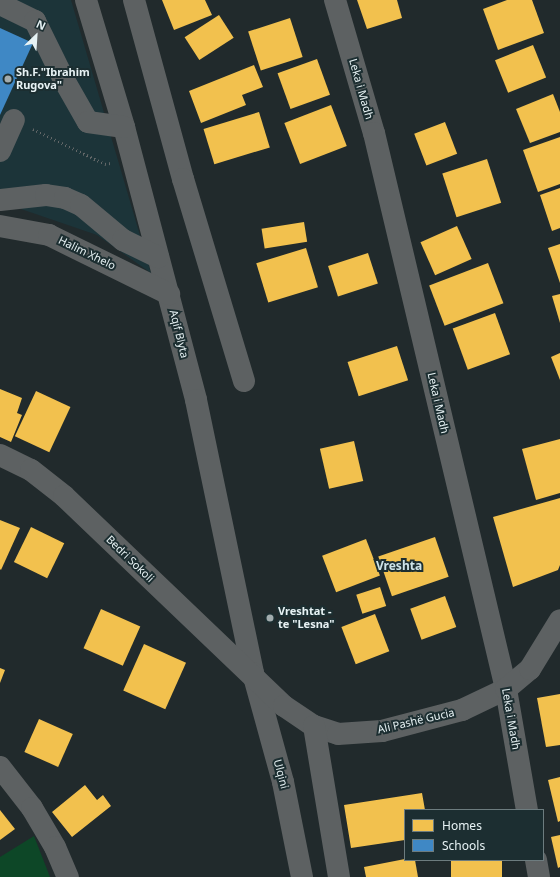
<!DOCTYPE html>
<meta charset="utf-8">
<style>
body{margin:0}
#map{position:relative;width:560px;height:877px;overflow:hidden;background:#212a2c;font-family:"Noto Sans",sans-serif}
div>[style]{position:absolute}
.built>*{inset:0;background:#1c3439}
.green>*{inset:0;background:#0d4727}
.homes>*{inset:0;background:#f2c14e;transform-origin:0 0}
.schools>*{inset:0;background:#3f88c5}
.path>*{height:2.5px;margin-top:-1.25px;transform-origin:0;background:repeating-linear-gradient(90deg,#626768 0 1px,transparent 0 4px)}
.minor>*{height:22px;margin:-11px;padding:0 11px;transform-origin:11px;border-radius:11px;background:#5d6162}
.dots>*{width:11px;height:11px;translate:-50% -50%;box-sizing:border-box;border:2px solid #1c2e31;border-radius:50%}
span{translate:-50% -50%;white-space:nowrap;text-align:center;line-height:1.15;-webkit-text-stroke:4px #1c2e31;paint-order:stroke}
.poi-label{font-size:11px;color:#e7f2f4;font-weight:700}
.left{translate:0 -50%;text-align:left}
.street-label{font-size:11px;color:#e7f2f4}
.neighbourhood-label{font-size:12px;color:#cee4e9;font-weight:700}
.legend{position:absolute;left:404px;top:809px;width:140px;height:52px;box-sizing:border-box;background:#1c2e31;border:1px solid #6d7c7f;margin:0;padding:5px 7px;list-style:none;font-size:12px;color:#e7f2f4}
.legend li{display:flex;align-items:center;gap:8px;height:20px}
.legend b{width:20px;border:1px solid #6d7c7f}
.north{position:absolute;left:16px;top:16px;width:40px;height:40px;-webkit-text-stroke:3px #1c2e31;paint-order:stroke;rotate:25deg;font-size:11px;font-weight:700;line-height:16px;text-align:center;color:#e7f2f4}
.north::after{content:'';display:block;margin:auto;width:14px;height:18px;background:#e7f2f4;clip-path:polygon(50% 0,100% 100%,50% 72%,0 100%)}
</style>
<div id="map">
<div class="built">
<div style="clip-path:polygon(0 0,71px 0,151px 273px,97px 235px,21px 209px,0 209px)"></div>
</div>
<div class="green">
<div style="clip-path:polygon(34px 836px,50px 877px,0 877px,0 857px)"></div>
</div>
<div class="homes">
<div style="clip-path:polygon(162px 0,205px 0,212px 15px,174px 30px)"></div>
<div style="clip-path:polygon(357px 0,397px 0,402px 18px,367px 29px)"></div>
<div style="clip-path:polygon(507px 0,532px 0,544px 33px,498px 50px,483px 9px)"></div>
<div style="left:219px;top:15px;width:27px;height:41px;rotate:57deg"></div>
<div style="left:290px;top:18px;width:41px;height:44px;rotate:72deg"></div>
<div style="left:533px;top:45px;width:35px;height:41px;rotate:68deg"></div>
<div style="left:317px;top:59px;width:38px;height:42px;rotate:70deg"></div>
<div style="clip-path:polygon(254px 65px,263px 87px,242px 95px,246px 105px,201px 123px,189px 91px)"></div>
<div style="clip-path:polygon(553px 94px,560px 112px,560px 132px,530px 143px,516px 109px)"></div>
<div style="left:331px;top:105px;width:44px;height:50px;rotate:69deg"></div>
<div style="left:259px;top:112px;width:37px;height:58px;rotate:73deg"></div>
<div style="left:445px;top:122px;width:34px;height:33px;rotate:69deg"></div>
<div style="clip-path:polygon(560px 137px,560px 184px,538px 192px,523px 150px)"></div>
<div style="left:487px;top:159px;width:46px;height:47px;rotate:72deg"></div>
<div style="clip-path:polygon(560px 188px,560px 228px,552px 231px,540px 195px)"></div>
<div style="left:304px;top:222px;width:20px;height:43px;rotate:81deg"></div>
<div style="left:457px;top:226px;width:36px;height:40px;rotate:66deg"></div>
<div style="clip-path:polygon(560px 244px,560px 283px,548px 248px)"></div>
<div style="left:306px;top:248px;width:41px;height:52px;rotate:73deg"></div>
<div style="left:368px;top:253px;width:32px;height:42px;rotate:72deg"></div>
<div style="left:488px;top:263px;width:43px;height:63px;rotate:69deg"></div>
<div style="clip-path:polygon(560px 294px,560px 323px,552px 296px)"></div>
<div style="left:495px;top:313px;width:44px;height:45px;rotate:70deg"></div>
<div style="left:397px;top:346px;width:36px;height:52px;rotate:72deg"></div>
<div style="clip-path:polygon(560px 353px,560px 380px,551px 357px)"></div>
<div style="clip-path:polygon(0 389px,22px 398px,17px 413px,22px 415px,11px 442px,0 437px)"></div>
<div style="left:36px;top:391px;width:38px;height:50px;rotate:25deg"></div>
<div style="clip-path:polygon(560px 439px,560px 493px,536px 500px,522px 449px)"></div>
<div style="left:354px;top:441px;width:41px;height:35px;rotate:77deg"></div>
<div style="clip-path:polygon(560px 498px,560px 565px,558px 570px,513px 587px,493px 517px)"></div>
<div style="clip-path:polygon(0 520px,20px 528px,1px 570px,0 569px)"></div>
<div style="left:31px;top:527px;width:37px;height:39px;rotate:26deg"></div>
<div style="left:435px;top:537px;width:42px;height:60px;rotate:71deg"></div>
<div style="left:366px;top:539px;width:39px;height:47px;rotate:69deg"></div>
<div style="left:380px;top:587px;width:20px;height:25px;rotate:72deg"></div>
<div style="left:445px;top:596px;width:33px;height:37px;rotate:70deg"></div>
<div style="left:101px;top:609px;width:43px;height:43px;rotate:24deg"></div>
<div style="left:375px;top:614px;width:40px;height:36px;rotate:69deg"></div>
<div style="left:144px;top:644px;width:46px;height:51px;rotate:24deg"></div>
<div style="clip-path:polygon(0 668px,5px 670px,0 683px)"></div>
<div style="clip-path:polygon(560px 694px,560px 745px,546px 747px,537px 698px)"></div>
<div style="left:39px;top:719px;width:37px;height:36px;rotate:24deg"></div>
<div style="clip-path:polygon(560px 777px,560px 821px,558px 822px,548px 780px)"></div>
<div style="clip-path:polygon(85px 785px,97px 800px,103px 795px,111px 806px,72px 837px,52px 812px)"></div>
<div style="clip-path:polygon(422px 793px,425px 810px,405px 810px,405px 840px,351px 848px,344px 805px)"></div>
<div style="clip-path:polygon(0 810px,15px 829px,0 840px)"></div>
<div style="clip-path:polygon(560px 835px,560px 867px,558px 868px,551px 837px)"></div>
<div style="clip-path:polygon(405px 859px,415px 860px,418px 877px,366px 877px,364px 867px)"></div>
<div style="left:451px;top:860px;width:51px;height:17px"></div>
</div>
<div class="schools">
<div style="clip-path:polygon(0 28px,33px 43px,0 115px)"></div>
</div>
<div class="path">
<div style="left:33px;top:129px;width:80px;rotate:25.9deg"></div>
<div style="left:105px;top:164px;width:5px;rotate:-11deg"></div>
</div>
<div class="minor">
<div style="left:86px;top:0;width:133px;rotate:73.3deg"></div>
<div style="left:124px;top:127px;width:282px;rotate:75.2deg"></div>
<div style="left:196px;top:400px;width:279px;rotate:78.2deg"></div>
<div style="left:253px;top:673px;width:113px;rotate:74.6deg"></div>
<div style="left:283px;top:782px;width:97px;rotate:78.7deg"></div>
<div style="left:134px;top:0;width:186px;rotate:74.7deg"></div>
<div style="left:183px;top:179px;width:211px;rotate:73.2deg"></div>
<div style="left:335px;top:0;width:139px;rotate:73.7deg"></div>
<div style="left:374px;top:133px;width:571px;rotate:76.64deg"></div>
<div style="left:506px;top:689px;width:123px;rotate:80.2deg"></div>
<div style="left:0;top:4px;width:39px;rotate:26deg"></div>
<div style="left:35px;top:21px;width:66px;rotate:63.8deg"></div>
<div style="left:64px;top:80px;width:48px;rotate:60.3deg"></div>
<div style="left:88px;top:122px;width:36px;rotate:8deg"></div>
<div style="left:0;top:151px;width:34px;rotate:-66deg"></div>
<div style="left:0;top:200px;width:46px;rotate:-6.2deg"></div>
<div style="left:46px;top:195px;width:19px;rotate:9deg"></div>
<div style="left:65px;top:198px;width:17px;rotate:24deg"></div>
<div style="left:81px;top:205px;width:55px;rotate:39.8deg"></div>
<div style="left:123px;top:240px;width:39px;rotate:26deg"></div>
<div style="left:0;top:226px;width:50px;rotate:10.4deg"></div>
<div style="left:49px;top:235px;width:134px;rotate:26.2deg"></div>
<div style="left:0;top:455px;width:34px;rotate:26deg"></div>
<div style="left:31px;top:470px;width:42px;rotate:38.2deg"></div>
<div style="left:64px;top:496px;width:304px;rotate:43.7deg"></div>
<div style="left:284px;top:706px;width:36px;rotate:34deg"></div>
<div style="left:314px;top:726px;width:25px;rotate:18deg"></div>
<div style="left:338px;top:734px;width:44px;rotate:-3.9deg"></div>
<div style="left:382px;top:731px;width:83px;rotate:-14.7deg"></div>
<div style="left:462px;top:710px;width:49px;rotate:-25.5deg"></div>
<div style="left:506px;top:689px;width:31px;rotate:-40deg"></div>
<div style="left:530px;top:669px;width:57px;rotate:-58.5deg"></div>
<div style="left:314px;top:726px;width:153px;rotate:80.6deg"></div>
<div style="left:0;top:767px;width:52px;rotate:52deg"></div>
<div style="left:32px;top:808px;width:45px;rotate:59.5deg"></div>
<div style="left:55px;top:847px;width:33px;rotate:67deg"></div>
<div style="left:536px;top:860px;width:17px;rotate:80deg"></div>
</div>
<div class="dots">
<div style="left:8px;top:79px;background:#a2acae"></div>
<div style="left:270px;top:618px;background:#a2acae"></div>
</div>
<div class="poi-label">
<span class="left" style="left:16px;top:79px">Sh.F."Ibrahim<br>Rugova"</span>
<span class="left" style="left:278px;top:618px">Vreshtat -<br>te "Lesna"</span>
</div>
<div class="street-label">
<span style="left:361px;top:89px;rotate:74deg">Leka i Madh</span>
<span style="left:87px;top:253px;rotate:26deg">Halim Xhelo</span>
<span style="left:179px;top:334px;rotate:76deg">Aqif Blyta</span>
<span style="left:438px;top:403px;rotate:77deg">Leka i Madh</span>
<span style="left:130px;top:559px;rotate:44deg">Bedri Sokoli</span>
<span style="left:511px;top:719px;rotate:80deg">Leka i Madh</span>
<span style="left:416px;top:721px;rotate:-13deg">Ali Pashë Gucia</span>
<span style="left:281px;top:774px;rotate:75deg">Ulqini</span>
</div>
<div class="neighbourhood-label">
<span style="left:399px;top:566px">Vreshta</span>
</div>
<ul class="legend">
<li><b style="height:11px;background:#f2c14e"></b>Homes</li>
<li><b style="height:11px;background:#3f88c5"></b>Schools</li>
</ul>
<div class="north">N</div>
</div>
